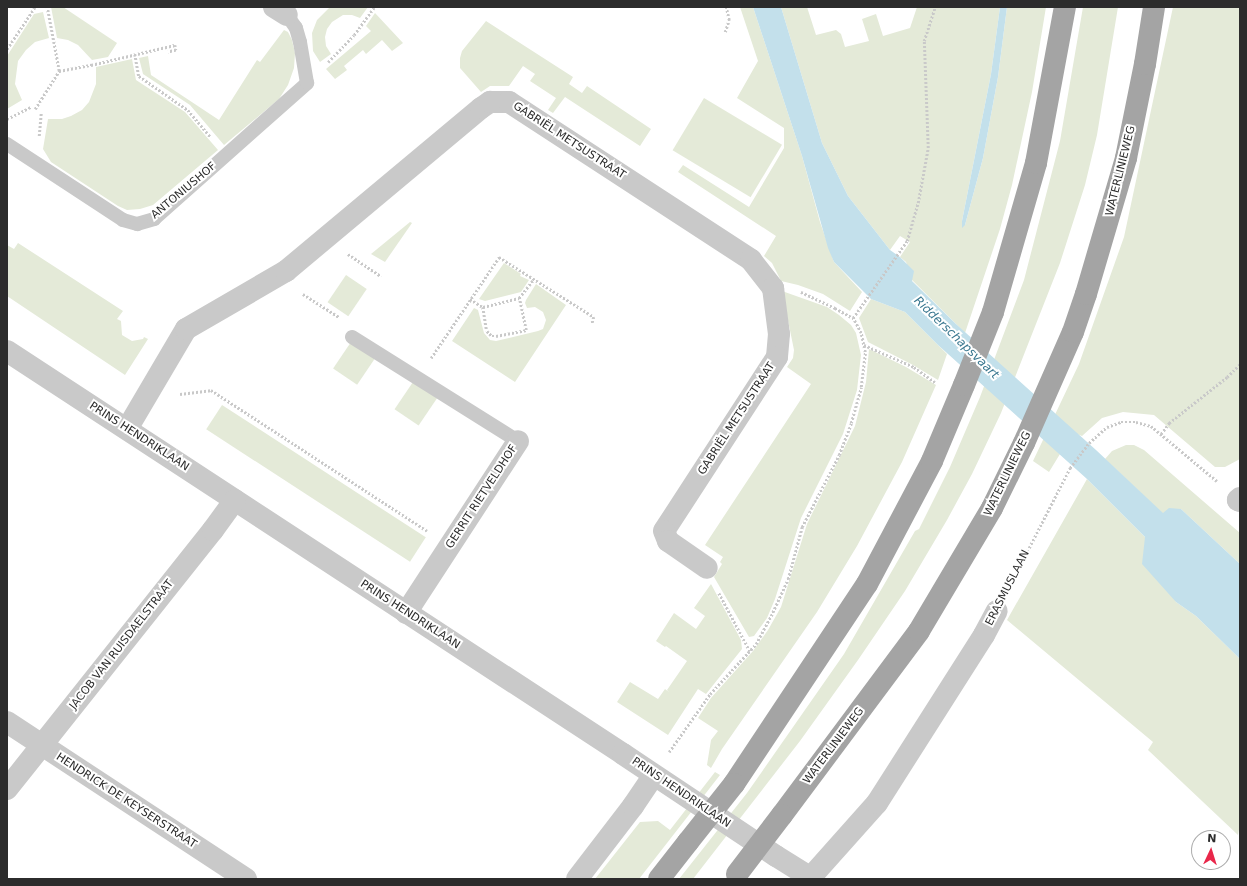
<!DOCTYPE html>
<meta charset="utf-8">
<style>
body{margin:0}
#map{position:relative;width:1247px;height:886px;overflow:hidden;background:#fff;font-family:"DejaVu Sans",sans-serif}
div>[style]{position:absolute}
.green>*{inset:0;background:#e4ead8;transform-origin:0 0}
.water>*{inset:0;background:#c3e0eb}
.path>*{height:2.5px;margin-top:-1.25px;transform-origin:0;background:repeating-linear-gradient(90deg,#c9c9c9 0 2px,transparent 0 4px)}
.lane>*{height:14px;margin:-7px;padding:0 7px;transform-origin:7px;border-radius:7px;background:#c9c9c9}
.street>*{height:22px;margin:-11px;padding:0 11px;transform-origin:11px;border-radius:11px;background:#c9c9c9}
.primary>*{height:22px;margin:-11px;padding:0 11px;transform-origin:11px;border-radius:11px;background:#a4a4a4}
.primary-bridge>*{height:22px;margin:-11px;padding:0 11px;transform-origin:11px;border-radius:11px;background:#a4a4a4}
span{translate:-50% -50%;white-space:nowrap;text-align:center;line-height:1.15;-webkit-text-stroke:4px #fff;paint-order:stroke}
.street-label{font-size:11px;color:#2c2c2c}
.water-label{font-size:12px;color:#39778f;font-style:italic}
.frame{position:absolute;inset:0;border:8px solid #2c2c2c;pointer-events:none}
.north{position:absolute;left:1191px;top:830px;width:40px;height:40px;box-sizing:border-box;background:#fff;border:1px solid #ababab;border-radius:50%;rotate:4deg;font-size:11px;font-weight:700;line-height:16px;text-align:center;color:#2c2c2c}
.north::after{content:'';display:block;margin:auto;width:14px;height:18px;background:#e9274a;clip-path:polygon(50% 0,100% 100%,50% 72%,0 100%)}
</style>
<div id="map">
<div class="green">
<div style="clip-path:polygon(51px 7px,63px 7px,117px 43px,108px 57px,92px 60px,78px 45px,68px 40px,57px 38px)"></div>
<div style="clip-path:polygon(330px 7px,368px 7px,360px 18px,352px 15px,343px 15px,332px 22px,327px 29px,325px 37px,326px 46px,331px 54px,320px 62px,313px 51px,312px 33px,317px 20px)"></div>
<div style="clip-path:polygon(740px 7px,753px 7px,802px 156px,820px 222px,834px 262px,862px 292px,850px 311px,823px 294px,798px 285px,781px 281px,772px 263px,764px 256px,776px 236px,678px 172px,683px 165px,749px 207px,784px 148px,784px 128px,737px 98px,758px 61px)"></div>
<div style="clip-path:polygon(781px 7px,807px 7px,816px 35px,836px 30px,841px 34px,845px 47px,869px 41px,862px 19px,876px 14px,883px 36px,910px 28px,917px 7px,1000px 7px,991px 74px,962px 221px,965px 225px,983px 158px,998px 77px,1007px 7px,1046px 7px,1032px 92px,1012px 185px,1000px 229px,965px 333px,912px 280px,906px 262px,900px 257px,910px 242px,900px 236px,890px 250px,848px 196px,822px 143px)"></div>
<div style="clip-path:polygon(1083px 7px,1118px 7px,1097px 135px,1085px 185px,1060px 263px,1001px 413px,972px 474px,947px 520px,905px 591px,858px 660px,800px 741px,693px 879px,679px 879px,747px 793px,844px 654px,915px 531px,919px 529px,950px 467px,980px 397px,1024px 280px,1060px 141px)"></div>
<div style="clip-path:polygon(1173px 7px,1240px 7px,1240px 459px,1225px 467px,1215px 467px,1154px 415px,1123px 412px,1102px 418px,1082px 436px,1077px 434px,1060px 454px,1049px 472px,1033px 461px,1079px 364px,1124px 237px)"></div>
<div style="clip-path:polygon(43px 12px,49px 38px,35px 42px,26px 50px,18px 61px,15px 84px,22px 100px,7px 109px,7px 56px,34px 14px)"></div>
<div style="clip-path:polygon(375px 13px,403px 43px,392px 51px,382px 40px,366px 54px,363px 50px,344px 66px,347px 70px,335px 79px,326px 69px,371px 31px,366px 26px)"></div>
<div style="clip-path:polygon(486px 21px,573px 77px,569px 84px,582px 93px,587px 86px,651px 129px,640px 146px,565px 97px,553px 113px,548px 110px,556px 98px,530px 81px,535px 74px,523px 66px,509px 86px,490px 86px,481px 92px,460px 68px,460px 58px,462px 51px)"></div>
<div style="clip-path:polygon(284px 30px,288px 32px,292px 40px,295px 53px,294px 68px,288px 85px,279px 99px,224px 145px,190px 105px,143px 74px,139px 58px,148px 56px,151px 75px,219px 120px,257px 60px,260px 62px)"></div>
<div style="clip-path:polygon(132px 59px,136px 80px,185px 112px,218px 150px,153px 205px,140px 209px,127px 210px,118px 206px,51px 162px,43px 149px,48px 119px,62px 119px,71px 116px,82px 110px,89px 102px,96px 84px,96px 67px)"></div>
<div style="left:704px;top:98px;width:91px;height:61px;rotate:31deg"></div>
<div style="clip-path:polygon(410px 222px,412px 223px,385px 262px,371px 254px)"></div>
<div style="clip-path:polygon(18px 243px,123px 311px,117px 319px,121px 321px,122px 335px,132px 341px,143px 339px,144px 337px,148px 339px,125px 375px,7px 296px,7px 245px,14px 249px)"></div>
<div style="clip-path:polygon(504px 263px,521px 274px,520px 276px,529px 280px,521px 292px,485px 301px,479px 299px)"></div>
<div style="left:346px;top:275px;width:25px;height:33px;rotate:34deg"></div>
<div style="clip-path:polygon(536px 284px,566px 305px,515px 382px,452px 341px,474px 308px,478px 310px,484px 333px,490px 340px,496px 341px,538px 331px,543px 329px,546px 320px,543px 312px,535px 307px,527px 308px,525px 303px,526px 300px)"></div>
<div style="clip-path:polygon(782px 291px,827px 307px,839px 315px,851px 325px,856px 333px,861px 355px,857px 390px,843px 434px,801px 518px,775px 599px,767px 618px,754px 636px,749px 637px,714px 577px,722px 564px,720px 562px,723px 557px,705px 545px,811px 384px,787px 367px,793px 358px,794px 350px)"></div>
<div style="clip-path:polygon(871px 299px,905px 312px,947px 354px,938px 380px,913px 365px,868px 342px,859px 318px)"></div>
<div style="left:351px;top:342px;width:29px;height:32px;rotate:34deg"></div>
<div style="clip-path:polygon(869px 349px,906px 367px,936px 385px,902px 462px,857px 546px,817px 612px,722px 749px,711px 768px,707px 765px,711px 740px,718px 731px,698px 718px,711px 698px,753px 651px,768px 630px,781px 607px,807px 524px,855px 426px,866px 382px)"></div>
<div style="left:413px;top:382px;width:29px;height:33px;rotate:34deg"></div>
<div style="left:222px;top:405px;width:243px;height:29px;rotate:33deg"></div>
<div style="clip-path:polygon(1126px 445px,1134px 445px,1144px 450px,1240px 533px,1240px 564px,1181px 509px,1163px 514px,1105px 459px,1112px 451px)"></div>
<div style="clip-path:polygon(1087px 479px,1145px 537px,1176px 602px,1196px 616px,1240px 659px,1240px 824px,1238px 835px,1148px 750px,1153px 742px,1007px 620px)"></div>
<div style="clip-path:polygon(711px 584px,741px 640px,742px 649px,706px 694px,698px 689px,668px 735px,617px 702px,630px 682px,658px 699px,665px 689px,669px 692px,667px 690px,687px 661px,666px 646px,665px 647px,656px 641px,674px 613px,696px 629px,705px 616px,694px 608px)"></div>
<div style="clip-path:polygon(715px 772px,720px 775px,639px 879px,595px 879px,640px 822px,658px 821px,670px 830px)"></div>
</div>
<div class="water">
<div style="clip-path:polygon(753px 7px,781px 7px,822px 143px,848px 196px,890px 250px,900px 257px,914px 271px,912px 281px,956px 324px,1096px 450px,1163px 513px,1169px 508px,1181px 509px,1240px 564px,1240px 659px,1196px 616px,1176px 602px,1142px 564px,1145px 537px,1087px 479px,938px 345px,905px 312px,871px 299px,834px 262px,828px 248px,802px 156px)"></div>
<div style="clip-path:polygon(1000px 7px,1007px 7px,998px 77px,983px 158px,965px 225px,962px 228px,962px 221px,991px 74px)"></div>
</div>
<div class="path">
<div style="left:725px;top:32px;width:13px;rotate:-72deg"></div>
<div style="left:729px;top:20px;width:13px;rotate:-103deg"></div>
<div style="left:7px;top:49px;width:50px;rotate:-56.3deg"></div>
<div style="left:135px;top:54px;width:22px;rotate:80deg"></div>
<div style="left:139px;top:76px;width:60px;rotate:34.8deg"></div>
<div style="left:188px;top:110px;width:35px;rotate:50deg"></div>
<div style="left:328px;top:62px;width:37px;rotate:-46deg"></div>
<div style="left:354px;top:35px;width:34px;rotate:-54deg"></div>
<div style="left:59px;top:71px;width:33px;rotate:-11deg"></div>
<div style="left:91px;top:65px;width:86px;rotate:-13.4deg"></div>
<div style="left:175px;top:45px;width:5px;rotate:79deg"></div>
<div style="left:176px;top:50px;width:8px;rotate:166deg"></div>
<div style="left:35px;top:109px;width:45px;rotate:-57.7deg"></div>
<div style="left:59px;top:71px;width:65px;rotate:-100.6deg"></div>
<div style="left:7px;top:119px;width:27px;rotate:-27deg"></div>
<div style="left:39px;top:136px;width:23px;rotate:-85deg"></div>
<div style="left:348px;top:254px;width:40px;rotate:34deg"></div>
<div style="left:801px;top:292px;width:38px;rotate:25deg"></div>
<div style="left:835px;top:308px;width:21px;rotate:29deg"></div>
<div style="left:303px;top:294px;width:43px;rotate:32.6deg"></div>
<div style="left:470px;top:299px;width:15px;rotate:32deg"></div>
<div style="left:483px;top:307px;width:24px;rotate:81deg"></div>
<div style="left:487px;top:331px;width:7px;rotate:45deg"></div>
<div style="left:492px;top:336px;width:4px"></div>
<div style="left:496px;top:336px;width:31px;rotate:-11deg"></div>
<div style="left:526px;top:330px;width:33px;rotate:-102deg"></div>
<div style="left:483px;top:307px;width:37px;rotate:-14deg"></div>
<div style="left:519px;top:298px;width:24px;rotate:-52deg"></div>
<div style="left:864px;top:345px;width:55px;rotate:23.7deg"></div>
<div style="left:914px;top:367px;width:26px;rotate:36deg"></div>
<div style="left:431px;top:358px;width:122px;rotate:-56deg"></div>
<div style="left:499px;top:257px;width:112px;rotate:32.3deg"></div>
<div style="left:594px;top:317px;width:7px;rotate:106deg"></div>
<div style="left:180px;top:394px;width:31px;rotate:-7deg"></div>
<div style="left:211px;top:390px;width:258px;rotate:33.1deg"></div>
<div style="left:1161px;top:434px;width:14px;rotate:-54deg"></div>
<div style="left:1169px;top:423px;width:74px;rotate:-38.4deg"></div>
<div style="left:1227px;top:377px;width:18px;rotate:-45deg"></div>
<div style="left:1009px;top:587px;width:134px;rotate:-62.9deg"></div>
<div style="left:1070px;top:468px;width:31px;rotate:-53deg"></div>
<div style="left:1089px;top:443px;width:24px;rotate:-42deg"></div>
<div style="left:1107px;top:427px;width:15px;rotate:-20deg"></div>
<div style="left:1121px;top:422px;width:15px"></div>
<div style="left:1136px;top:422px;width:16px;rotate:15deg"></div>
<div style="left:1151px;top:426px;width:86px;rotate:39.8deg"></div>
<div style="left:719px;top:593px;width:66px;rotate:61.9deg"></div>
<div style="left:669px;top:752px;width:71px;rotate:-54.7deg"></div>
<div style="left:710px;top:694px;width:68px;rotate:-47.4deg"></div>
<div style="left:756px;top:644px;width:32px;rotate:-62deg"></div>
<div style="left:771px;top:616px;width:41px;rotate:-65.3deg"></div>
<div style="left:788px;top:579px;width:54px;rotate:-74.9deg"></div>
<div style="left:802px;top:527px;width:81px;rotate:-62.8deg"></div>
<div style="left:839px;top:455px;width:34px;rotate:-69deg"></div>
<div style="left:851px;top:423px;width:37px;rotate:-74deg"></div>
<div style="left:861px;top:387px;width:35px;rotate:-83deg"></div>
<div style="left:865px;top:352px;width:19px;rotate:-102deg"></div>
<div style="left:861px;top:333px;width:17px;rotate:-118deg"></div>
<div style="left:853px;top:318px;width:94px;rotate:-55deg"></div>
<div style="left:907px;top:241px;width:40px;rotate:-74deg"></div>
<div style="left:918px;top:203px;width:56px;rotate:-79.7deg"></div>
<div style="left:928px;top:148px;width:107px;rotate:-92.1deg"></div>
<div style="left:924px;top:41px;width:36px;rotate:-72deg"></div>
</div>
<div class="lane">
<div style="left:7px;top:144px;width:139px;rotate:33.2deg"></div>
<div style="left:123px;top:220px;width:15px;rotate:16deg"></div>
<div style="left:137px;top:224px;width:18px;rotate:-16deg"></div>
<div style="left:154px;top:219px;width:205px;rotate:-41.6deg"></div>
<div style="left:307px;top:83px;width:42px;rotate:-99.7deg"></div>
<div style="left:300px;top:42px;width:15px;rotate:-106deg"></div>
<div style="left:296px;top:28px;width:16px;rotate:-125deg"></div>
<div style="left:352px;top:337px;width:196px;rotate:32.1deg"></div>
</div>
<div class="street">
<div style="left:274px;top:7px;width:15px;rotate:32deg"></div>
<div style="left:7px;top:351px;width:736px;rotate:33.19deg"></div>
<div style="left:623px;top:754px;width:184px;rotate:33.7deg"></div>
<div style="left:776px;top:856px;width:44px;rotate:31.9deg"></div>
<div style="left:127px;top:429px;width:116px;rotate:-59.5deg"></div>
<div style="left:186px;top:329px;width:116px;rotate:-30.1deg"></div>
<div style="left:286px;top:271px;width:254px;rotate:-39.9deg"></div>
<div style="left:481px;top:108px;width:11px;rotate:-34deg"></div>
<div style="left:490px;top:102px;width:19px"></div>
<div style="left:509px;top:102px;width:289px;rotate:33.1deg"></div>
<div style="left:751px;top:260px;width:36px;rotate:52deg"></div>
<div style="left:773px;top:288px;width:46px;rotate:82.6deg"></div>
<div style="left:779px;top:334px;width:23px;rotate:95deg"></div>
<div style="left:777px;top:357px;width:207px;rotate:123deg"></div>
<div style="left:664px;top:531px;width:11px;rotate:68deg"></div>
<div style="left:668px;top:541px;width:47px;rotate:34.7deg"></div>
<div style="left:1240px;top:498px;width:3px;rotate:135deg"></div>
<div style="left:1238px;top:500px;width:2px;rotate:27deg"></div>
<div style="left:406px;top:613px;width:205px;rotate:-56.9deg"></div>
<div style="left:7px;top:722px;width:286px;rotate:33.3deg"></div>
<div style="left:7px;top:789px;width:331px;rotate:-51.5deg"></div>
<div style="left:213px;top:530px;width:37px;rotate:-54deg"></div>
<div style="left:811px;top:877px;width:99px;rotate:-48.3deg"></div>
<div style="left:877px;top:803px;width:199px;rotate:-57.5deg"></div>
<div style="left:984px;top:635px;width:27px;rotate:-62deg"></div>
<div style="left:577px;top:879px;width:92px;rotate:-52.5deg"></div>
<div style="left:633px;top:806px;width:37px;rotate:-56deg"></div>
</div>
<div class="primary">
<div style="left:734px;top:784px;width:240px;rotate:-56.4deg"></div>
<div style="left:867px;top:584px;width:139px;rotate:-62.1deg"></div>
<div style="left:932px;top:461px;width:82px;rotate:-67.2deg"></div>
<div style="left:964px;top:385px;width:79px;rotate:-68.3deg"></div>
<div style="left:993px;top:312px;width:155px;rotate:-73.9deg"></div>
<div style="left:1036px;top:163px;width:159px;rotate:-79.5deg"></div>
<div style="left:782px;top:815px;width:229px;rotate:-53.3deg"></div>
<div style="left:919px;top:631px;width:143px;rotate:-59.3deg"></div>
<div style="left:992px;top:508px;width:72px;rotate:-63.8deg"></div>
<div style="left:1024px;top:443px;width:121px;rotate:-66.2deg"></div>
<div style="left:1073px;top:332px;width:40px;rotate:-71.1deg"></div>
<div style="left:1086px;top:294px;width:142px;rotate:-73.6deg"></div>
<div style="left:1126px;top:158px;width:96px;rotate:-78.6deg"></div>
<div style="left:1145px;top:64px;width:58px;rotate:-81deg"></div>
<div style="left:659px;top:879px;width:47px;rotate:-51.9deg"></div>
</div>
<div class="primary-bridge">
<div style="left:688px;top:842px;width:74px;rotate:-51.6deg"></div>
<div style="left:737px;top:874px;width:74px;rotate:-52.7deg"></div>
</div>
<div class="street-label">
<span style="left:569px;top:141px;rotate:33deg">GABRIËL METSUSTRAAT</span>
<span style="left:1121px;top:171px;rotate:-76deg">WATERLINIEWEG</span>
<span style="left:184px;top:191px;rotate:-40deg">ANTONIUSHOF</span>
<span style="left:737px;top:419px;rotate:-57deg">GABRIËL METSUSTRAAT</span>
<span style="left:139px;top:437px;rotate:33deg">PRINS HENDRIKLAAN</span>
<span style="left:1008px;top:474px;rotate:-64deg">WATERLINIEWEG</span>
<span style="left:482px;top:497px;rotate:-57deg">GERRIT RIETVELDHOF</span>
<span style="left:1008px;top:588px;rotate:-63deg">ERASMUSLAAN</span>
<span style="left:410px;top:615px;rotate:33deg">PRINS HENDRIKLAAN</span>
<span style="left:122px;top:645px;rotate:-52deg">JACOB VAN RUISDAELSTRAAT</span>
<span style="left:834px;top:746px;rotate:-53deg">WATERLINIEWEG</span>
<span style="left:681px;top:793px;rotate:34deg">PRINS HENDRIKLAAN</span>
<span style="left:126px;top:801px;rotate:33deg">HENDRICK DE KEYSERSTRAAT</span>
</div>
<div class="water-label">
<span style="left:956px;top:338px;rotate:44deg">Ridderschapsvaart</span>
</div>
<div class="frame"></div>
<div class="north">N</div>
</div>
